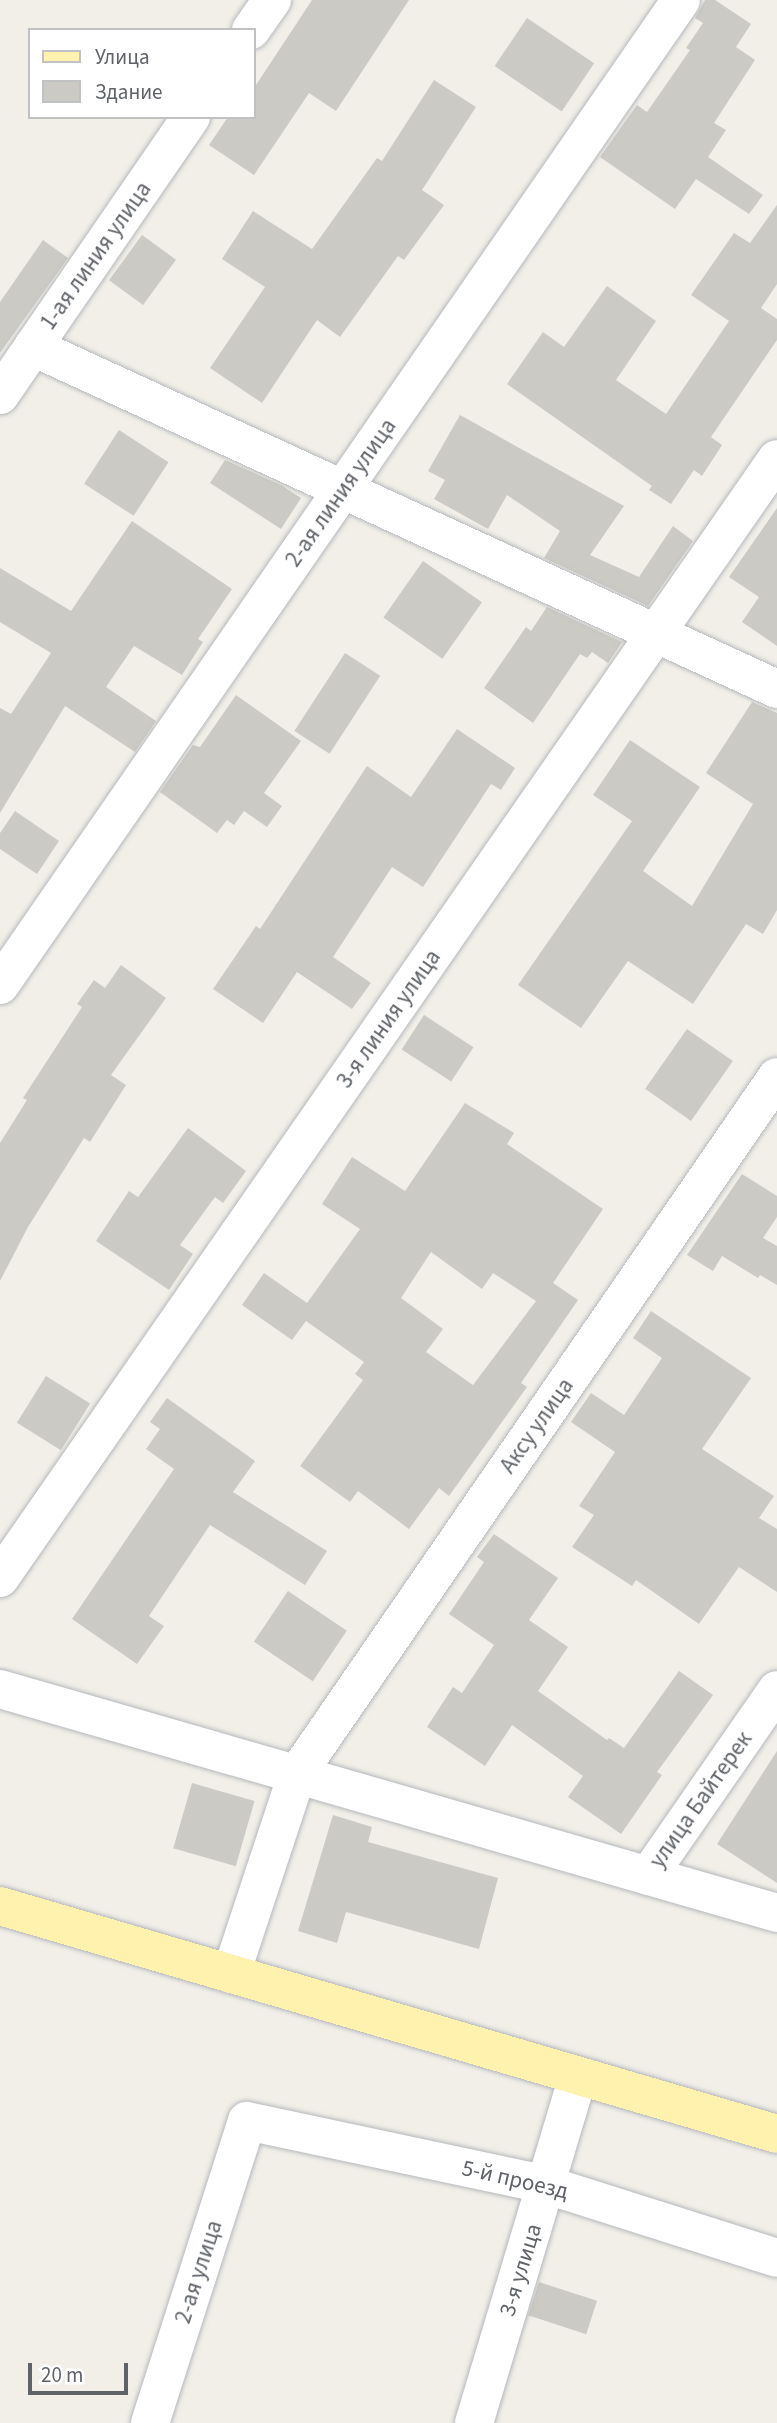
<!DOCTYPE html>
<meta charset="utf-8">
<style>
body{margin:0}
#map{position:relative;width:777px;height:2423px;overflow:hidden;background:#f1efe8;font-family:"Source Sans 3",sans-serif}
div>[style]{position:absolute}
.building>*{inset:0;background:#cccac5;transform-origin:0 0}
.roads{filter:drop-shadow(0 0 2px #b5b8bc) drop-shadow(0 0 2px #b5b8bc)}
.minor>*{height:38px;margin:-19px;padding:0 19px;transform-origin:19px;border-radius:19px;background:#fff}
.major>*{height:38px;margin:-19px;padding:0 19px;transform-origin:19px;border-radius:19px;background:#fff2af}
span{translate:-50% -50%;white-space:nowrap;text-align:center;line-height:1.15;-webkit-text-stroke:5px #fff;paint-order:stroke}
.street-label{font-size:23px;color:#5f6368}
.legend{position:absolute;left:28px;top:28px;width:228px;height:91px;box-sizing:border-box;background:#fff;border:2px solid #bfc1c3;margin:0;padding:9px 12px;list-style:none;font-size:21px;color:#5f6368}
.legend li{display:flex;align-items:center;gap:14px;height:35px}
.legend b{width:35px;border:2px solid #bfc1c3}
.scale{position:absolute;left:28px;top:2363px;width:100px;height:32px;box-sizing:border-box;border:4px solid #5f6368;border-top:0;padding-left:9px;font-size:21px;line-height:24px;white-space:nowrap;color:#5f6368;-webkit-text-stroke:5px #fff;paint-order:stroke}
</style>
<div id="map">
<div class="building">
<div style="clip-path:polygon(312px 0,409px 0,336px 111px,309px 93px,254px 175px,209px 145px,228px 117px,254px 117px,254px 88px)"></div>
<div style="clip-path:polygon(705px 0,715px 0,751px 24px,736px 47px,755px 60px,714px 123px,726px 130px,708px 157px,763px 195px,749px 214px,696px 179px,675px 209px,600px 157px,637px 105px,647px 112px,690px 50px,686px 48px,703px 23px,695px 18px)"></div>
<div style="left:527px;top:18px;width:81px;height:58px;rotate:34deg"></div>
<div style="clip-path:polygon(434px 80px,476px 107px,422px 190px,444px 205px,404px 260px,398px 256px,340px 337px,317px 320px,262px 403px,210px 368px,265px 287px,222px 259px,253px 211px,312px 249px,377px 158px,382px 161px)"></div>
<div style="clip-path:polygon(777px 205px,777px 284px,761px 308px,777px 319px,777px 340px,711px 437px,722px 445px,702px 476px,694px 470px,671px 504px,649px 490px,652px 486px,507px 384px,543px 332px,564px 347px,607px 286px,656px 321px,616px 380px,666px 414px,729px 321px,691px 295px,734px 233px,750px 243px)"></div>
<div style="left:142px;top:235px;width:42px;height:56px;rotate:36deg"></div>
<div style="clip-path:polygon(43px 240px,68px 258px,0 353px,0 302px)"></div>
<div style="clip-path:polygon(460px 415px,624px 506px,590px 555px,639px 577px,673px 526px,693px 541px,648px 606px,544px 558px,560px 531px,507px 495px,488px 529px,434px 499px,445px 480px,428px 471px)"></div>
<div style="left:119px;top:430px;width:59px;height:64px;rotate:33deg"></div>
<div style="clip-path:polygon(225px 460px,281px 485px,301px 498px,281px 529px,210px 483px)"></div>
<div style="clip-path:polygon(777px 508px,777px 646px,742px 622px,759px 597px,729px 577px)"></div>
<div style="clip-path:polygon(132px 521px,232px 589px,198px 639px,203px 642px,182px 675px,134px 646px,106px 687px,156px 721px,135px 752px,65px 706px,0 813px,0 708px,11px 714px,51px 653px,0 622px,0 568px,71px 611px)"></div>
<div style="left:423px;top:561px;width:72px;height:69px;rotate:35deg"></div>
<div style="clip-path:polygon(547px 607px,622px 642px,608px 663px,592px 652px,587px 658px,580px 654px,533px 723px,484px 688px,526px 627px,531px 631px)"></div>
<div style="left:345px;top:653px;width:42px;height:93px;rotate:33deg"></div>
<div style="clip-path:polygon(236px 695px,301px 741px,264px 793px,282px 806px,267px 827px,244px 811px,234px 825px,227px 820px,217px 833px,160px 792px,193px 745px,200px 747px)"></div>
<div style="clip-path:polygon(752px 702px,777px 713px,777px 910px,763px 934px,746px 924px,693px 1004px,628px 961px,581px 1028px,518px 985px,632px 821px,593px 795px,630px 740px,700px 787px,643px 871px,692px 906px,753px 804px,706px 773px)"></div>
<div style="clip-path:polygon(457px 729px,515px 768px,501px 790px,491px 784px,423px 887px,392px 867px,333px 957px,371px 983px,352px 1009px,297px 972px,263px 1023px,213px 989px,256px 926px,260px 929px,367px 766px,411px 797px)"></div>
<div style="clip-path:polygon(15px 811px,59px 841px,37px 874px,0 849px,0 833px)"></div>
<div style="clip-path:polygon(121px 965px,166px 998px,111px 1075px,126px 1085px,90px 1142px,84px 1138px,28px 1227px,0 1281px,0 1143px,27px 1100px,23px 1098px,82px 1007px,77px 1004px,94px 980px,105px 988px)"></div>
<div style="left:424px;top:1015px;width:59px;height:41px;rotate:33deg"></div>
<div style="left:687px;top:1029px;width:56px;height:73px;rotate:35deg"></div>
<div style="clip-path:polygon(evenodd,465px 1103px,514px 1133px,507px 1144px,603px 1209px,553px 1283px,578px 1300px,521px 1383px,527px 1387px,449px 1496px,439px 1488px,409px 1529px,358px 1491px,350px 1502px,300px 1466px,363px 1380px,355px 1374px,364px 1362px,306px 1321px,292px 1340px,242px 1305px,264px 1273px,307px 1303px,360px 1229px,322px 1204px,352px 1157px,405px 1191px,465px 1103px,431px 1252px,482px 1289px,493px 1273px,536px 1301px,473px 1385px,426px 1352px,443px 1329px,401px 1298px,431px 1252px)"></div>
<div style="clip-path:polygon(188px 1128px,246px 1171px,223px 1203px,215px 1197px,180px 1245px,193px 1254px,169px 1290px,96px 1241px,129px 1191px,138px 1197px)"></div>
<div style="clip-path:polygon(742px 1174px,777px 1196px,777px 1217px,763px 1238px,777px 1246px,777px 1285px,760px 1275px,758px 1278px,722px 1256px,713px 1271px,687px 1255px)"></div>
<div style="clip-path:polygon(651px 1311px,751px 1378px,702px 1449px,774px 1496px,759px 1518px,777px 1529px,777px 1592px,739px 1567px,699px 1624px,636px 1580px,632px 1586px,572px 1547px,594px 1515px,579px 1506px,615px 1452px,571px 1422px,591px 1393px,624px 1415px,662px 1358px,633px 1338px)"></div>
<div style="left:46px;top:1376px;width:52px;height:55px;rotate:32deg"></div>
<div style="clip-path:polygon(167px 1398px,255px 1461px,233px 1492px,327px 1551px,305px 1585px,210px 1525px,149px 1616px,164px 1626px,137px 1664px,72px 1619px,174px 1469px,146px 1449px,160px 1429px,150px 1422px)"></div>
<div style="clip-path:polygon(494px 1534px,558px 1578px,529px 1620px,568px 1647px,538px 1691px,607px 1740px,609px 1738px,624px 1748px,679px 1671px,713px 1695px,657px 1772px,662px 1775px,621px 1834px,568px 1797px,583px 1776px,512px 1725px,485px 1766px,427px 1727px,453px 1687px,462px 1693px,494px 1645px,449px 1614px,484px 1562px,477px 1557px)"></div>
<div style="left:288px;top:1591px;width:71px;height:61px;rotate:34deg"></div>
<div style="clip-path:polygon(777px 1751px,777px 1883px,717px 1844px)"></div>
<div style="left:192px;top:1783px;width:65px;height:68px;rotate:16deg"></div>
<div style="clip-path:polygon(333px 1815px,372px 1827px,368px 1842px,498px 1878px,479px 1949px,346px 1912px,337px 1943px,298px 1931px)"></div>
<div style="left:539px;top:2282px;width:61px;height:35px;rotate:18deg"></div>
</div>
<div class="roads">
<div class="minor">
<div style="left:251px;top:30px;width:37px;rotate:-55deg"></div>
<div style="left:33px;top:347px;width:819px;rotate:24.69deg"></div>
<div style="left:0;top:395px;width:337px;rotate:-55.5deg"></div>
<div style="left:0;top:985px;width:1197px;rotate:-55.34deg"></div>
<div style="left:0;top:1578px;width:1362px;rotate:-55.23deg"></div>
<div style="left:0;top:1689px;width:809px;rotate:16.08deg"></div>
<div style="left:648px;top:1876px;width:226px;rotate:-55.3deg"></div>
<div style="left:231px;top:1974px;width:211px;rotate:-71.7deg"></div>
<div style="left:297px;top:1774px;width:846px;rotate:-55.45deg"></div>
<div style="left:150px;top:2423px;width:317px;rotate:-72.2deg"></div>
<div style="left:247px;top:2121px;width:307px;rotate:12deg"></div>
<div style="left:547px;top:2185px;width:241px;rotate:17.6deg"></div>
<div style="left:474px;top:2423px;width:361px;rotate:-73.3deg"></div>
</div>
<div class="major">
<div style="left:0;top:1906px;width:810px;rotate:16.35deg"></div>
</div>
</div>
<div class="street-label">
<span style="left:96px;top:256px;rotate:-55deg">1-ая линия улица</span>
<span style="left:341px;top:493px;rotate:-55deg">2-ая линия улица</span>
<span style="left:389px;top:1019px;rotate:-55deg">3-я линия улица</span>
<span style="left:537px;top:1426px;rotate:-55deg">Аксу улица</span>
<span style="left:701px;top:1800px;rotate:-55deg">улица Байтерек</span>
<span style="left:515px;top:2180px;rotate:13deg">5-й проезд</span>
<span style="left:521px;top:2270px;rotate:-73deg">3-я улица</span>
<span style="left:199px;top:2272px;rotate:-72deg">2-ая улица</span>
</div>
<ul class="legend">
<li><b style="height:9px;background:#fff2af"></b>Улица</li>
<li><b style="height:19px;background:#cccac5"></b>Здание</li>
</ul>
<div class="scale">20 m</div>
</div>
